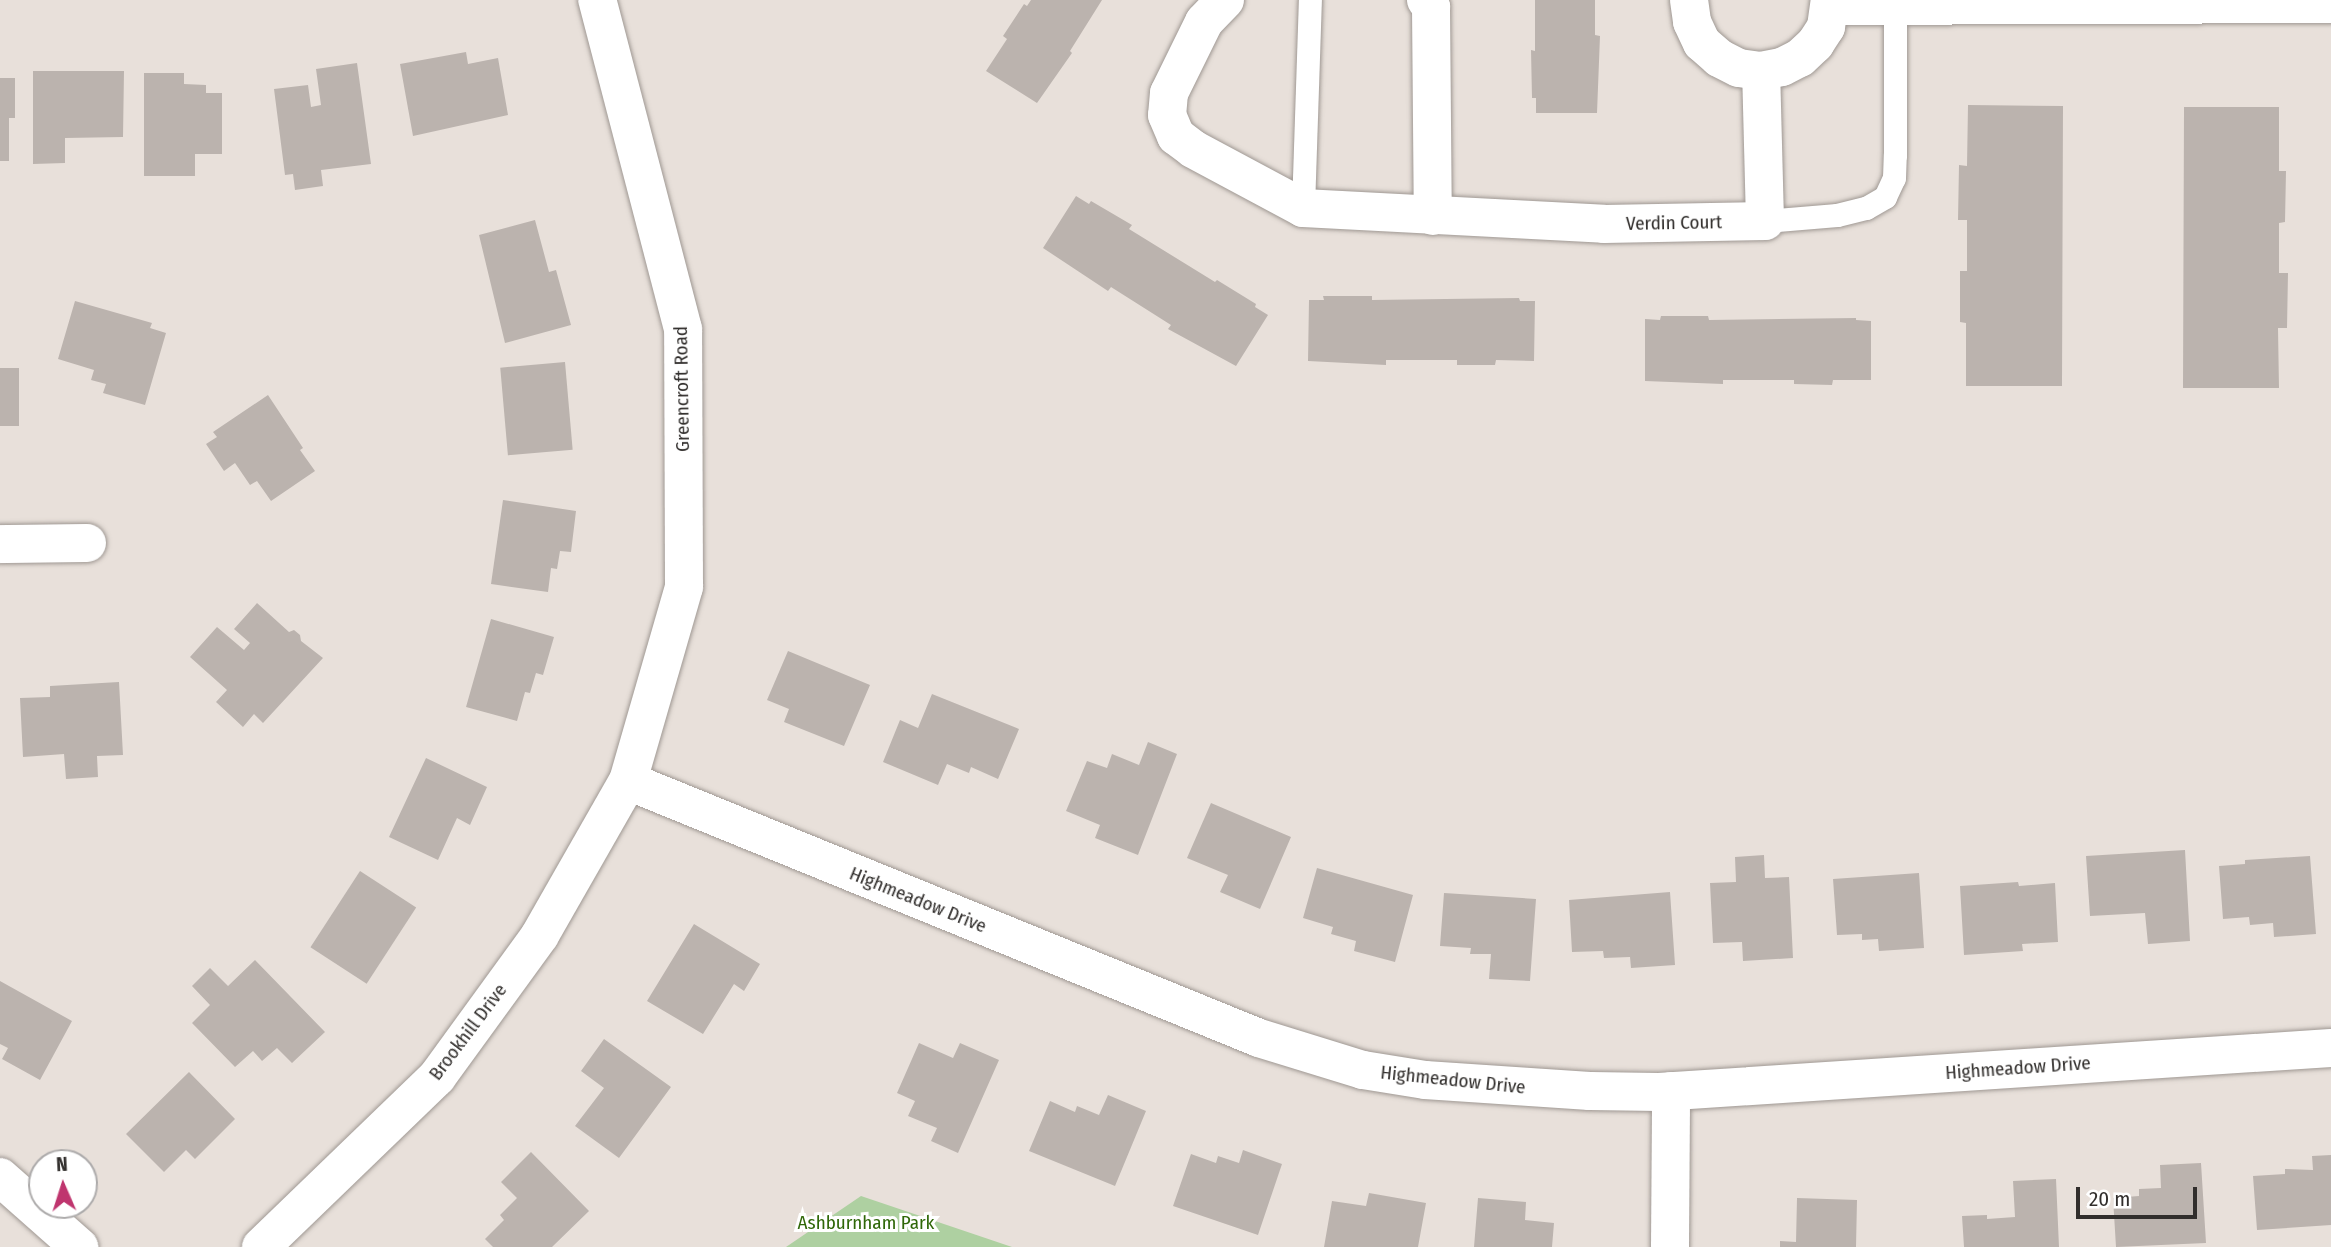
<!DOCTYPE html>
<style>
body{margin:0}
#map{position:relative;width:2331px;height:1247px;overflow:hidden;background:#e8e0da;font-family:"Fira Sans Condensed",sans-serif}
div>[style]{position:absolute}
.green>*{inset:0;background:#aed0a1}
.building>*{inset:0;background:#bbb3ae;transform-origin:0 0}
.roads{filter:drop-shadow(0 0 2px #9f9893) drop-shadow(0 0 2px #9f9893)}
.lane>*{height:23px;margin:-11.5px;padding:0 11.5px;transform-origin:11.5px;border-radius:11.5px;background:#fff}
.street>*{height:38px;margin:-19px;padding:0 19px;transform-origin:19px;border-radius:19px;background:#fff}
span{translate:-50% -50%;white-space:nowrap;text-align:center;line-height:1.15;-webkit-text-stroke:6px #fff;paint-order:stroke}
.street-label{font-size:19px;color:#312e2c}
.park-label{font-size:19px;color:#2f6708}
.north{position:absolute;left:28px;top:1149px;width:70px;height:70px;box-sizing:border-box;background:#fff;border:2px solid #adabab;border-radius:50%;rotate:357deg;font-size:19px;font-weight:700;line-height:28px;text-align:center;color:#312e2c}
.north::after{content:'';display:block;margin:auto;width:24px;height:32px;background:#bf356e;clip-path:polygon(50% 0,100% 100%,50% 72%,0 100%)}
.scale{position:absolute;left:2076px;top:1187px;width:121px;height:32px;box-sizing:border-box;border:4px solid #312e2c;border-top:0;padding-left:9px;font-size:21px;line-height:24px;white-space:nowrap;color:#312e2c;-webkit-text-stroke:5px #fff;paint-order:stroke}
</style>
<div id="map">
<div class="green">
<div style="clip-path:polygon(861px 1196px,1012px 1247px,786px 1247px)"></div>
</div>
<div class="building">
<div style="clip-path:polygon(1031px 0,1102px 0,1070px 51px,1072px 53px,1037px 103px,986px 71px,1007px 39px,1003px 36px,1024px 4px,1027px 6px)"></div>
<div style="clip-path:polygon(1535px 0,1595px 0,1595px 35px,1600px 36px,1597px 113px,1536px 113px,1536px 98px,1532px 98px,1531px 50px,1535px 51px)"></div>
<div style="clip-path:polygon(466px 52px,468px 64px,498px 58px,508px 115px,413px 136px,400px 64px)"></div>
<div style="clip-path:polygon(357px 63px,371px 164px,321px 170px,323px 186px,295px 190px,293px 174px,285px 175px,274px 89px,308px 85px,311px 107px,321px 105px,316px 69px)"></div>
<div style="clip-path:polygon(33px 71px,124px 71px,123px 137px,65px 138px,65px 163px,33px 164px)"></div>
<div style="clip-path:polygon(144px 73px,184px 73px,184px 84px,206px 85px,206px 93px,222px 93px,222px 154px,195px 154px,195px 176px,144px 176px)"></div>
<div style="clip-path:polygon(0 78px,15px 78px,15px 118px,9px 118px,9px 161px,0 161px)"></div>
<div style="clip-path:polygon(1968px 105px,2063px 106px,2062px 386px,1966px 386px,1966px 323px,1960px 322px,1960px 271px,1967px 271px,1967px 220px,1958px 220px,1959px 165px,1967px 166px)"></div>
<div style="clip-path:polygon(2184px 107px,2279px 107px,2279px 171px,2286px 171px,2285px 222px,2279px 223px,2279px 273px,2288px 273px,2287px 328px,2278px 328px,2279px 388px,2183px 388px)"></div>
<div style="clip-path:polygon(1076px 196px,1089px 204px,1091px 201px,1132px 225px,1129px 229px,1215px 282px,1217px 280px,1256px 304px,1255px 307px,1268px 315px,1236px 366px,1168px 329px,1171px 325px,1111px 287px,1108px 291px,1043px 248px)"></div>
<div style="clip-path:polygon(535px 220px,549px 272px,556px 270px,571px 325px,505px 343px,479px 235px)"></div>
<div style="clip-path:polygon(1323px 296px,1372px 296px,1372px 300px,1519px 298px,1520px 301px,1535px 301px,1534px 361px,1496px 360px,1495px 365px,1457px 365px,1457px 360px,1386px 360px,1386px 365px,1308px 361px,1309px 300px,1324px 300px)"></div>
<div style="clip-path:polygon(75px 301px,152px 323px,150px 328px,166px 333px,145px 405px,103px 393px,106px 384px,91px 380px,94px 370px,58px 359px)"></div>
<div style="clip-path:polygon(1661px 316px,1708px 316px,1709px 320px,1856px 318px,1856px 320px,1871px 321px,1871px 380px,1833px 380px,1832px 385px,1794px 384px,1794px 380px,1723px 380px,1723px 384px,1645px 381px,1645px 319px,1660px 320px)"></div>
<div style="left:565px;top:362px;width:88px;height:65px;rotate:85deg"></div>
<div style="left:0;top:368px;width:19px;height:58px"></div>
<div style="clip-path:polygon(268px 395px,303px 448px,300px 450px,315px 471px,271px 501px,257px 481px,250px 485px,235px 463px,224px 471px,206px 444px,217px 437px,213px 432px)"></div>
<div style="clip-path:polygon(503px 500px,576px 511px,571px 552px,560px 551px,557px 569px,551px 568px,548px 592px,491px 584px)"></div>
<div style="clip-path:polygon(257px 603px,289px 632px,294px 630px,300px 635px,301px 641px,323px 658px,263px 723px,254px 714px,243px 727px,216px 702px,227px 690px,190px 657px,217px 627px,244px 650px,250px 643px,234px 629px)"></div>
<div style="clip-path:polygon(491px 619px,554px 637px,543px 675px,536px 673px,530px 693px,525px 692px,517px 721px,466px 707px)"></div>
<div style="clip-path:polygon(788px 651px,870px 685px,844px 746px,784px 722px,789px 709px,767px 700px)"></div>
<div style="clip-path:polygon(119px 682px,123px 755px,97px 756px,98px 777px,66px 779px,64px 754px,23px 757px,20px 698px,50px 697px,50px 686px)"></div>
<div style="clip-path:polygon(932px 694px,1019px 729px,998px 779px,971px 767px,969px 773px,947px 764px,938px 785px,883px 762px,900px 720px,918px 728px)"></div>
<div style="clip-path:polygon(1148px 742px,1177px 754px,1138px 855px,1095px 838px,1100px 825px,1066px 811px,1087px 761px,1107px 768px,1112px 754px,1139px 765px)"></div>
<div style="clip-path:polygon(426px 758px,487px 787px,470px 825px,457px 818px,438px 860px,389px 837px)"></div>
<div style="clip-path:polygon(1211px 803px,1291px 837px,1260px 909px,1220px 892px,1228px 875px,1187px 858px)"></div>
<div style="clip-path:polygon(2185px 850px,2190px 941px,2148px 944px,2145px 913px,2090px 916px,2086px 856px)"></div>
<div style="clip-path:polygon(1764px 855px,1765px 878px,1789px 877px,1793px 958px,1743px 961px,1742px 942px,1713px 943px,1710px 883px,1736px 882px,1735px 857px)"></div>
<div style="clip-path:polygon(2310px 856px,2316px 934px,2274px 937px,2273px 923px,2250px 925px,2249px 917px,2223px 919px,2219px 866px,2245px 864px,2245px 860px)"></div>
<div style="clip-path:polygon(1317px 868px,1413px 895px,1395px 962px,1354px 951px,1356px 941px,1331px 934px,1333px 927px,1303px 918px)"></div>
<div style="left:360px;top:871px;width:67px;height:91px;rotate:33deg"></div>
<div style="clip-path:polygon(1919px 873px,1924px 948px,1879px 951px,1878px 939px,1862px 940px,1862px 934px,1837px 935px,1833px 879px)"></div>
<div style="clip-path:polygon(2018px 882px,2019px 886px,2055px 883px,2058px 942px,2022px 944px,2023px 951px,1964px 955px,1960px 886px)"></div>
<div style="clip-path:polygon(1670px 892px,1675px 965px,1631px 968px,1630px 957px,1604px 958px,1603px 951px,1572px 952px,1569px 900px)"></div>
<div style="clip-path:polygon(1444px 893px,1536px 899px,1530px 981px,1489px 979px,1491px 954px,1470px 954px,1471px 948px,1440px 946px)"></div>
<div style="clip-path:polygon(694px 924px,760px 964px,744px 991px,734px 984px,703px 1034px,647px 1001px)"></div>
<div style="clip-path:polygon(255px 960px,325px 1032px,292px 1063px,277px 1048px,262px 1061px,253px 1051px,235px 1067px,192px 1023px,210px 1005px,192px 986px,210px 968px,228px 986px)"></div>
<div style="clip-path:polygon(0 981px,72px 1021px,40px 1080px,2px 1059px,8px 1048px,0 1044px)"></div>
<div style="clip-path:polygon(604px 1039px,671px 1087px,619px 1158px,575px 1126px,604px 1088px,581px 1071px)"></div>
<div style="clip-path:polygon(919px 1043px,953px 1058px,960px 1043px,999px 1060px,958px 1153px,931px 1141px,937px 1128px,908px 1116px,915px 1101px,897px 1093px)"></div>
<div style="clip-path:polygon(189px 1072px,235px 1119px,195px 1159px,186px 1150px,164px 1172px,126px 1134px)"></div>
<div style="clip-path:polygon(1108px 1095px,1146px 1111px,1115px 1186px,1029px 1151px,1050px 1101px,1075px 1112px,1077px 1106px,1099px 1115px)"></div>
<div style="clip-path:polygon(1243px 1150px,1282px 1164px,1258px 1235px,1173px 1206px,1191px 1154px,1216px 1163px,1218px 1156px,1239px 1163px)"></div>
<div style="clip-path:polygon(531px 1152px,589px 1211px,552px 1247px,493px 1247px,485px 1239px,504px 1220px,500px 1215px,517px 1198px,501px 1182px)"></div>
<div style="clip-path:polygon(2331px 1155px,2331px 1225px,2257px 1230px,2253px 1176px,2285px 1174px,2285px 1169px,2313px 1170px,2312px 1156px)"></div>
<div style="clip-path:polygon(2201px 1163px,2206px 1243px,2116px 1247px,2113px 1198px,2139px 1196px,2139px 1189px,2161px 1188px,2160px 1165px)"></div>
<div style="clip-path:polygon(2056px 1179px,2059px 1247px,1964px 1247px,1962px 1216px,1987px 1215px,1987px 1219px,2015px 1217px,2013px 1181px)"></div>
<div style="clip-path:polygon(1369px 1193px,1426px 1203px,1418px 1247px,1324px 1247px,1332px 1201px,1366px 1206px)"></div>
<div style="clip-path:polygon(1478px 1198px,1526px 1202px,1525px 1220px,1554px 1223px,1552px 1247px,1474px 1247px)"></div>
<div style="clip-path:polygon(1797px 1198px,1857px 1200px,1856px 1247px,1780px 1247px,1780px 1241px,1796px 1242px)"></div>
</div>
<div class="roads">
<div class="lane">
<div style="left:1303px;top:208px;width:208px;rotate:-88.1deg"></div>
<div style="left:1765px;top:221px;width:72px;rotate:-4.8deg"></div>
<div style="left:1837px;top:215px;width:30px;rotate:-14deg"></div>
<div style="left:1866px;top:208px;width:22px;rotate:-30deg"></div>
<div style="left:1885px;top:197px;width:21px;rotate:-65deg"></div>
<div style="left:1894px;top:178px;width:23px;rotate:-88deg"></div>
<div style="left:1895px;top:155px;width:149px;rotate:-90deg"></div>
</div>
<div class="street">
<div style="left:1225px;top:0;width:30px;rotate:134deg"></div>
<div style="left:1204px;top:22px;width:79px;rotate:116.2deg"></div>
<div style="left:1169px;top:93px;width:22px;rotate:95deg"></div>
<div style="left:1167px;top:115px;width:23px;rotate:67deg"></div>
<div style="left:1176px;top:136px;width:21px;rotate:37deg"></div>
<div style="left:1193px;top:149px;width:125px;rotate:28.2deg"></div>
<div style="left:1303px;top:208px;width:301px;rotate:3deg"></div>
<div style="left:1604px;top:224px;width:161px;rotate:-1.1deg"></div>
<div style="left:1765px;top:221px;width:150px;rotate:-91.5deg"></div>
<div style="left:1426px;top:0;width:9px;rotate:54deg"></div>
<div style="left:1431px;top:7px;width:209px;rotate:89.5deg"></div>
<div style="left:1689px;top:0;width:22px;rotate:82deg"></div>
<div style="left:1692px;top:22px;width:23px;rotate:65deg"></div>
<div style="left:1702px;top:43px;width:23px;rotate:41deg"></div>
<div style="left:1719px;top:58px;width:22px;rotate:27deg"></div>
<div style="left:1739px;top:68px;width:22px;rotate:8deg"></div>
<div style="left:1761px;top:71px;width:21px;rotate:-11deg"></div>
<div style="left:1782px;top:67px;width:20px;rotate:-27deg"></div>
<div style="left:1800px;top:58px;width:21px;rotate:-43deg"></div>
<div style="left:1815px;top:44px;width:20px;rotate:-57deg"></div>
<div style="left:1826px;top:27px;width:27px;rotate:-82deg"></div>
<div style="left:1831px;top:6px;width:500px;rotate:-0.23deg"></div>
<div style="left:0;top:544px;width:87px;rotate:-0.7deg"></div>
<div style="left:628px;top:781px;width:681px;rotate:22.16deg"></div>
<div style="left:1259px;top:1038px;width:109px;rotate:17.1deg"></div>
<div style="left:1363px;top:1070px;width:63px;rotate:9.2deg"></div>
<div style="left:1425px;top:1080px;width:165px;rotate:3.8deg"></div>
<div style="left:1590px;top:1091px;width:69px;rotate:0.8deg"></div>
<div style="left:1659px;top:1092px;width:673px;rotate:-3.75deg"></div>
<div style="left:0;top:1177px;width:106px;rotate:41.5deg"></div>
<div style="left:261px;top:1247px;width:245px;rotate:-44deg"></div>
<div style="left:437px;top:1077px;width:175px;rotate:-54deg"></div>
<div style="left:540px;top:935px;width:177px;rotate:-60.3deg"></div>
<div style="left:628px;top:781px;width:202px;rotate:-73.9deg"></div>
<div style="left:684px;top:587px;width:258px;rotate:-90.2deg"></div>
<div style="left:683px;top:329px;width:340px;rotate:-104.6deg"></div>
<div style="left:1670px;top:1247px;width:156px;rotate:-89.6deg"></div>
</div>
</div>
<div class="street-label">
<span style="left:1674px;top:223px;rotate:-1deg">Verdin Court</span>
<span style="left:682px;top:389px;rotate:-91deg">Greencroft Road</span>
<span style="left:918px;top:900px;rotate:22deg">Highmeadow Drive</span>
<span style="left:468px;top:1032px;rotate:-53deg">Brookhill Drive</span>
<span style="left:2018px;top:1068px;rotate:-4deg">Highmeadow Drive</span>
<span style="left:1453px;top:1080px;rotate:6deg">Highmeadow Drive</span>
</div>
<div class="park-label">
<span style="left:866px;top:1223px">Ashburnham Park</span>
</div>
<div class="north">N</div>
<div class="scale">20 m</div>
</div>
